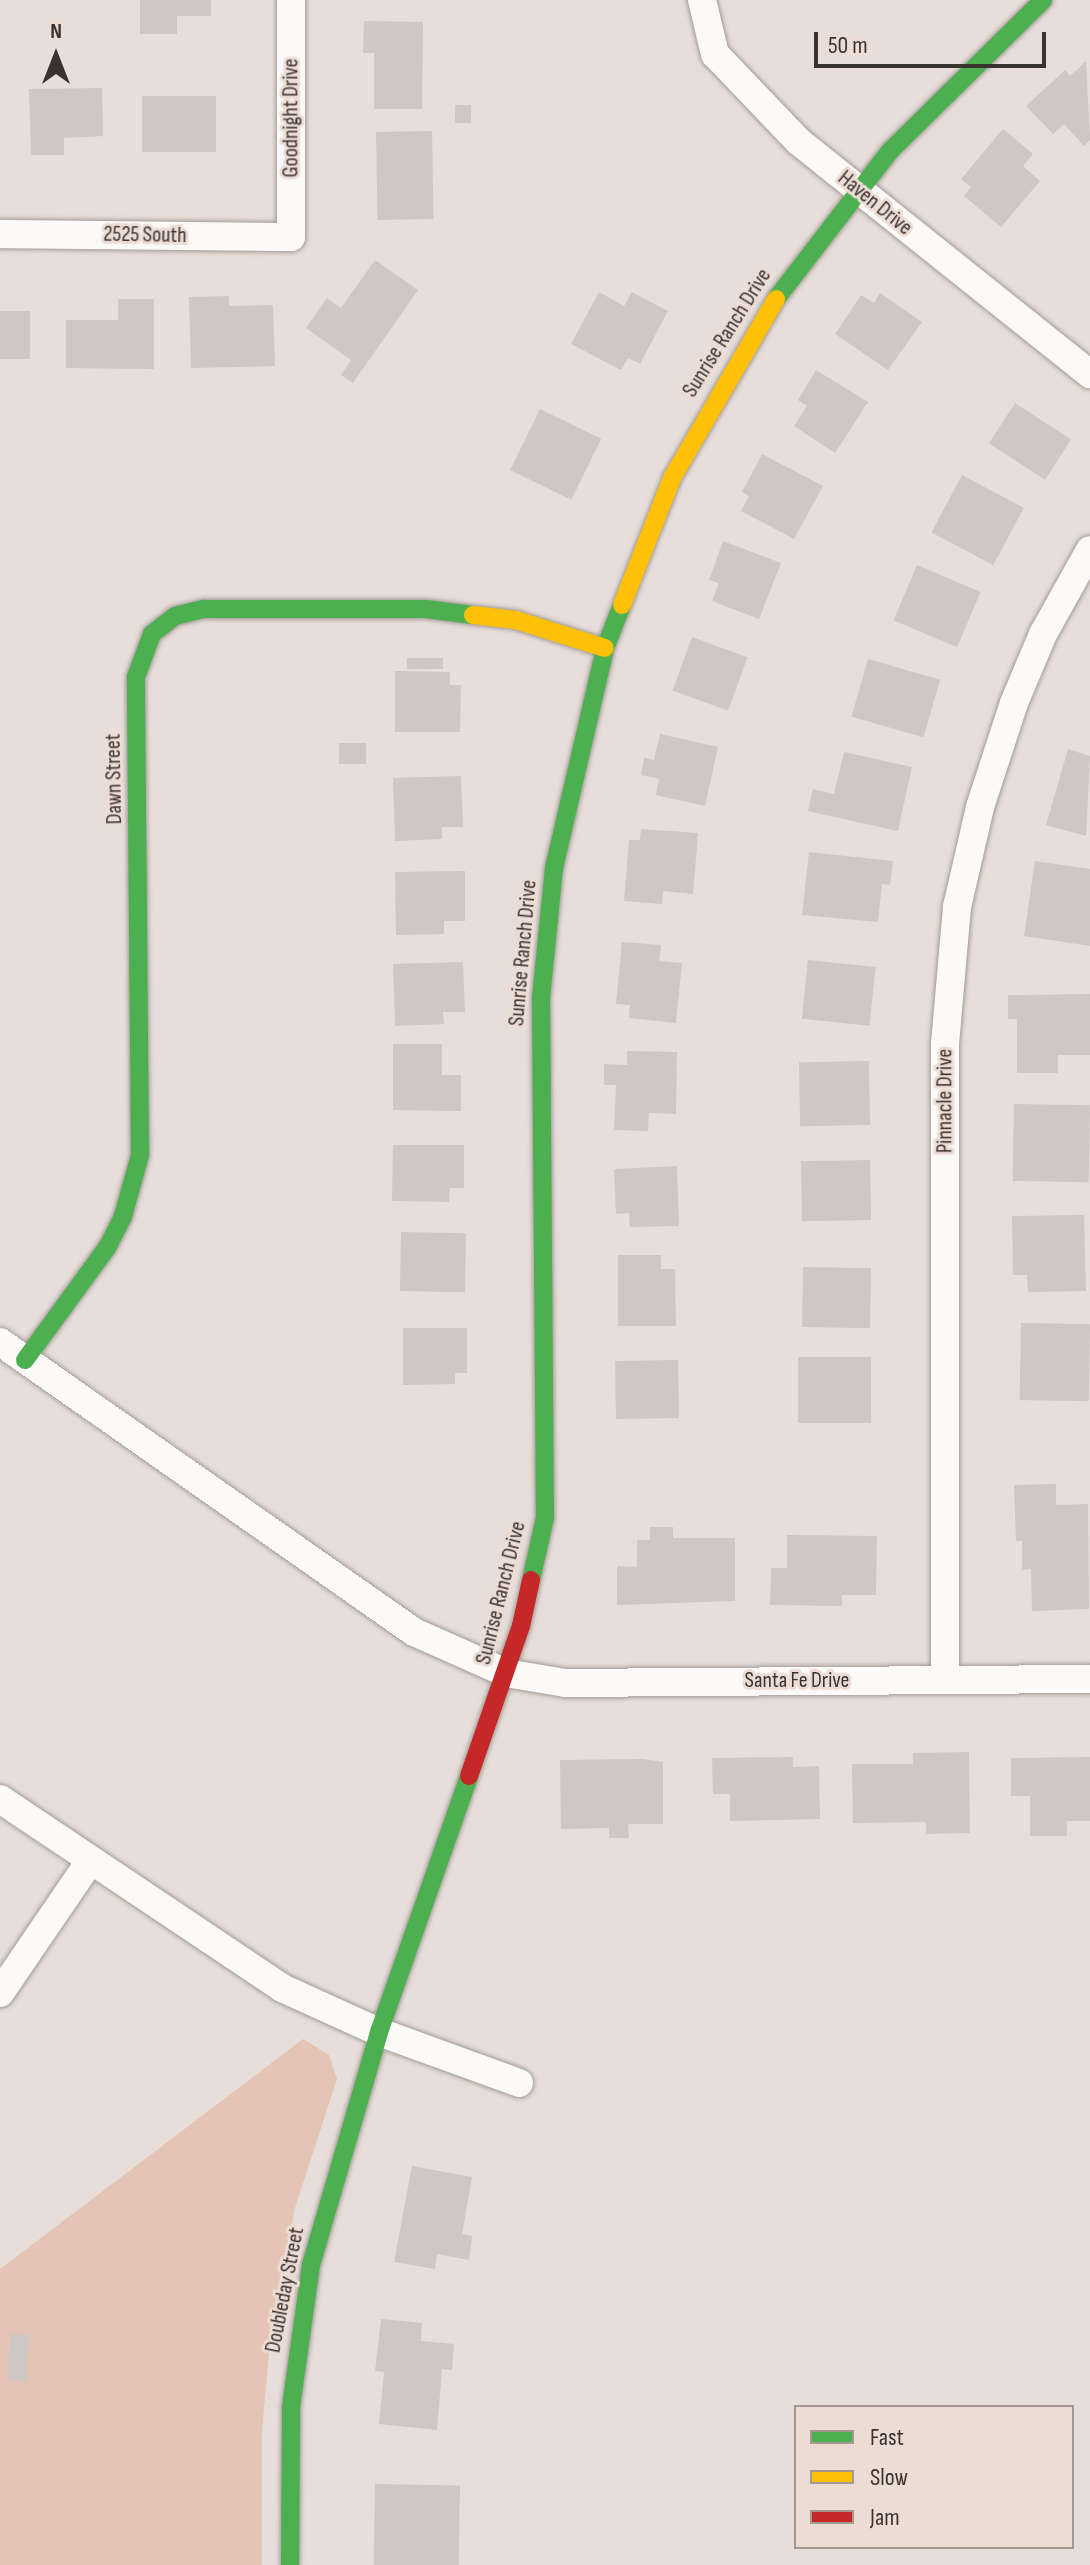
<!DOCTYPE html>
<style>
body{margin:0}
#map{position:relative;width:1090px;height:2565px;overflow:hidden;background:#e7deda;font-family:"Sofia Sans Condensed",sans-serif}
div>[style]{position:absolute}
.green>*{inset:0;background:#e4c4b5}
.building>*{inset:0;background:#cec7c4;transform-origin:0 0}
.roads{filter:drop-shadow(0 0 2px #a29b97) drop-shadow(0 0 2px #a29b97)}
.street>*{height:28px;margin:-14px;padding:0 14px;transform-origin:14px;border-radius:14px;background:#fbfaf9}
.fast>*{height:18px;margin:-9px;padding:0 9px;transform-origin:9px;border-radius:9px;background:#4caf50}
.slow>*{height:18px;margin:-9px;padding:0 9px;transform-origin:9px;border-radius:9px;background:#ffc107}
.jam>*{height:18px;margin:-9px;padding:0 9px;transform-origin:9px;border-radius:9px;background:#c62828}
span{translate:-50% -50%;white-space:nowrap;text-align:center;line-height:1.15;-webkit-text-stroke:6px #eddcd4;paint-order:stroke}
.street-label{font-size:22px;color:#393330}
.legend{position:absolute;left:794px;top:2405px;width:280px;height:144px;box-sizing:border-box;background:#eddcd4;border:2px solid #a59892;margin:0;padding:10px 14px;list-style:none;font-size:24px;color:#393330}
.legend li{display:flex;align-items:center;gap:16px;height:40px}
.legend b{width:40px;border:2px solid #a59892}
.north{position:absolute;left:16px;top:16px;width:80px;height:80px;-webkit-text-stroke:6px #eddcd4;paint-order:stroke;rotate:0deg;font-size:22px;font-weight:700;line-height:32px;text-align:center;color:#393330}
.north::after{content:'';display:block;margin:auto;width:28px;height:36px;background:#393330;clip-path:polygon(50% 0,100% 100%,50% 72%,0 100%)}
.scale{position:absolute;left:814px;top:32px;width:232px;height:36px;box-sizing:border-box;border:4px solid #393330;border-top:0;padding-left:10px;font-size:24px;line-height:28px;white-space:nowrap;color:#393330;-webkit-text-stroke:6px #eddcd4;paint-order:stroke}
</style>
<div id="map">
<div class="green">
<div style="clip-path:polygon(303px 2039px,329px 2055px,337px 2079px,295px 2208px,272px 2319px,262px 2431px,262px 2565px,0 2565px,0 2269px)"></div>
</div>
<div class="building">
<div style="clip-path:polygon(140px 0,211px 0,211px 16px,177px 16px,177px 34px,140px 34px)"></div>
<div style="clip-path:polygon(364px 21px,423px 22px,422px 109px,374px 109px,374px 53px,363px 53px)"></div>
<div style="clip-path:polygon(1086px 61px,1090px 140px,1084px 146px,1064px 124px,1053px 134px,1026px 106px,1065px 70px,1070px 76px)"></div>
<div style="clip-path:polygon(102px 88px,103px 136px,64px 138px,64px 155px,31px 155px,29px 89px)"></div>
<div style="left:216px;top:96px;width:56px;height:74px;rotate:90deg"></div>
<div style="left:455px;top:105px;width:16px;height:18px"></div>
<div style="clip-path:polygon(1003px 129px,1033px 154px,1023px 166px,1040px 181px,1001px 227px,964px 196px,971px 187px,961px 179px)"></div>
<div style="left:432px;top:131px;width:88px;height:56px;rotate:89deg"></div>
<div style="clip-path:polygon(375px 260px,418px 290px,353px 383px,341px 375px,351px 360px,306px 328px,327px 298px,341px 308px)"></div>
<div style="clip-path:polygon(599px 292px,624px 306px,632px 292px,668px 311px,640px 364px,628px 358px,621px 370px,571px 344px)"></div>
<div style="clip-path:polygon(880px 293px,922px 322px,888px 370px,835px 334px,861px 295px,874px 303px)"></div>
<div style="clip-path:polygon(229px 296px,229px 306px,273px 305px,275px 366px,191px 368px,189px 297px)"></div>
<div style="clip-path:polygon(118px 299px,154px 299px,154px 369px,66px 368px,66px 320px,118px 320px)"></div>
<div style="left:0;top:311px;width:30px;height:48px"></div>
<div style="clip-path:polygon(816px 370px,868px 402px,835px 453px,794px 426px,807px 406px,798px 400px)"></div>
<div style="left:1015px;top:403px;width:67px;height:48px;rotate:33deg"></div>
<div style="left:540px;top:409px;width:68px;height:68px;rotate:26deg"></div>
<div style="clip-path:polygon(762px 454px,823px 486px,794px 539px,741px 511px,749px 496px,742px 492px)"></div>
<div style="left:962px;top:475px;width:70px;height:65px;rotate:28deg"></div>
<div style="clip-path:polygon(723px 541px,781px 563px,759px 619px,712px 601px,719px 583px,709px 580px)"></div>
<div style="left:917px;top:565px;width:69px;height:60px;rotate:23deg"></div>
<div style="left:692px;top:637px;width:59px;height:57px;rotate:20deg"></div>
<div style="left:407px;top:658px;width:36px;height:11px"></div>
<div style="left:868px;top:659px;width:75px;height:60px;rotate:16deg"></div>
<div style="clip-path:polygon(395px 671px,450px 672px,450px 685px,461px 685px,460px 732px,395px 732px)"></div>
<div style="clip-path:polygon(660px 734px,718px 747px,705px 806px,656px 795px,659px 779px,641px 775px,644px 758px,654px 760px)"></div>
<div style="left:366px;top:743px;width:21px;height:27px;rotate:90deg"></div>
<div style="clip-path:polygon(1068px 749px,1090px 756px,1086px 836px,1046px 825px)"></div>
<div style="clip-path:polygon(844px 752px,912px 767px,898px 831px,808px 811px,813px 789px,834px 794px)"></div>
<div style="clip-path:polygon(461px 776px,463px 827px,442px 827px,442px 839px,395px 841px,393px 778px)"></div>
<div style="clip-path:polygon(641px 829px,698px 833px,693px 894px,663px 891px,662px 904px,624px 901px,629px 840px,640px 840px)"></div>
<div style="clip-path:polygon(809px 852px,893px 861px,890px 885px,882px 884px,878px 922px,802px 915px)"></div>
<div style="clip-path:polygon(1035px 861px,1090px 869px,1090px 946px,1024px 936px)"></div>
<div style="clip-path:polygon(465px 871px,465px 921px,444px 921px,444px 934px,396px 935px,395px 872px)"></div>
<div style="clip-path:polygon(622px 942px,661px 945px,659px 961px,682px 963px,676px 1023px,629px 1018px,630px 1005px,616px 1004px)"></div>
<div style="left:808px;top:960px;width:68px;height:59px;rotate:6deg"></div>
<div style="clip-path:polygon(463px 962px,465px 1012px,443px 1012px,444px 1024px,395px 1026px,393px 964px)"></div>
<div style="clip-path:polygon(1090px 994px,1090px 1055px,1058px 1055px,1058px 1073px,1017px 1073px,1017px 1019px,1008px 1019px,1008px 995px)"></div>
<div style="clip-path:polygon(393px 1044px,442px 1044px,442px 1075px,461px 1075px,461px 1111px,393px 1110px)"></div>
<div style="clip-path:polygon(627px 1051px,677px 1052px,676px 1114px,649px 1113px,648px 1131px,614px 1130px,616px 1085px,604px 1085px,604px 1064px,627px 1065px)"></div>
<div style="left:869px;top:1061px;width:64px;height:70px;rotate:89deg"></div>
<div style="left:1014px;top:1104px;width:76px;height:77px;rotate:1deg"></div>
<div style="clip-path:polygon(393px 1145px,464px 1145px,464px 1188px,450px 1188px,449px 1202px,392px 1201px)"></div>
<div style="left:870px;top:1160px;width:60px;height:69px;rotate:89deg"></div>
<div style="clip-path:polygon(677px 1166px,679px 1226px,630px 1227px,629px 1213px,616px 1214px,614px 1169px)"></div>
<div style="clip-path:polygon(1084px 1215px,1086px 1291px,1028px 1292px,1027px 1275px,1013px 1275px,1012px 1216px)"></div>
<div style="left:401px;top:1232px;width:65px;height:59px;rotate:1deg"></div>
<div style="clip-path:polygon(618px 1255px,661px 1255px,661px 1269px,675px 1269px,676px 1326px,618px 1326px)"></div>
<div style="left:803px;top:1267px;width:68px;height:60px;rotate:1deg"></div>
<div style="left:1021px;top:1323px;width:69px;height:77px;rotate:1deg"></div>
<div style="clip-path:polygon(403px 1328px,467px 1328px,467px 1373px,455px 1373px,455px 1384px,403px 1385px)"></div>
<div style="left:871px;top:1357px;width:66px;height:73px;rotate:90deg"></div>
<div style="left:678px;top:1360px;width:58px;height:63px;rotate:89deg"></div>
<div style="clip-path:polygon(1056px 1484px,1056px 1505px,1088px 1504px,1089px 1609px,1032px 1611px,1031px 1569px,1022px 1570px,1022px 1541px,1016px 1541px,1014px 1485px)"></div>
<div style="clip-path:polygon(650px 1527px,673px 1527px,673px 1538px,735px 1538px,735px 1601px,617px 1605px,617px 1566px,637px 1567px,637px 1540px,650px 1540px)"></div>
<div style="clip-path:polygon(787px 1535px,877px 1536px,876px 1595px,842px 1595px,842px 1606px,770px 1605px,771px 1568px,787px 1568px)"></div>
<div style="clip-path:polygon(969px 1752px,970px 1833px,926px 1834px,926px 1822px,853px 1823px,852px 1764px,913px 1764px,913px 1753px)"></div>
<div style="clip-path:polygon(793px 1757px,793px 1767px,819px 1766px,820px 1819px,730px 1821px,730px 1794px,713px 1794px,712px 1758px)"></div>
<div style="clip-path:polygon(1090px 1757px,1090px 1821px,1067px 1821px,1067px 1836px,1030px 1836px,1030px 1796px,1011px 1796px,1011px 1758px)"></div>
<div style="clip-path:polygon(643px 1759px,663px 1762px,663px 1824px,628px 1824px,629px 1838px,609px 1838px,609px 1828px,561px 1829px,560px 1760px)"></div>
<div style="clip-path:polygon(412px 2166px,472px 2177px,462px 2234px,472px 2236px,469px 2260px,437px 2254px,435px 2269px,394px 2262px)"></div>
<div style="clip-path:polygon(381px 2319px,422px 2323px,421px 2341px,454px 2344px,452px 2370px,442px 2369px,437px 2430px,379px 2424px,384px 2372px,375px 2371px)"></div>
<div style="left:10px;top:2334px;width:19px;height:46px;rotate:3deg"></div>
<div style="left:375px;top:2484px;width:85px;height:81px;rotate:1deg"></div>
</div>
<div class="roads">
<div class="street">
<div style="left:702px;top:0;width:56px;rotate:76.5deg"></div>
<div style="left:715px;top:54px;width:120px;rotate:46.3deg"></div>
<div style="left:798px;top:141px;width:374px;rotate:38.6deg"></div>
<div style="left:0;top:234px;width:291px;rotate:0.6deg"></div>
<div style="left:291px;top:237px;width:237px;rotate:-90deg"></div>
<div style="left:0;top:1342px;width:505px;rotate:35.01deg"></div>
<div style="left:414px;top:1632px;width:101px;rotate:24deg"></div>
<div style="left:506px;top:1673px;width:60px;rotate:9.6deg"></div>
<div style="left:565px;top:1683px;width:525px;rotate:-0.44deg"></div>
<div style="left:945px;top:1679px;width:635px;rotate:-90deg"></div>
<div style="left:945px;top:1044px;width:138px;rotate:-85deg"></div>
<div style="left:957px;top:907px;width:103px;rotate:-77deg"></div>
<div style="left:980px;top:807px;width:109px;rotate:-71.9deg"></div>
<div style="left:1014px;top:703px;width:75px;rotate:-67.2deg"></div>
<div style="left:1043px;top:634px;width:96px;rotate:-60.8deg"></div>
<div style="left:0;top:1799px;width:339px;rotate:33.8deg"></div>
<div style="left:282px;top:1988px;width:107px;rotate:24.4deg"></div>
<div style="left:379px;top:2032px;width:149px;rotate:20deg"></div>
<div style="left:0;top:1993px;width:160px;rotate:-55.7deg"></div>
</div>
<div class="fast">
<div style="left:776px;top:299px;width:187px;rotate:-52.4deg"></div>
<div style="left:890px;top:151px;width:215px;rotate:-44.6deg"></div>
<div style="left:25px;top:1360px;width:141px;rotate:-53.9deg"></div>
<div style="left:108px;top:1246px;width:34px;rotate:-63deg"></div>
<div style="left:123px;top:1216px;width:63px;rotate:-74.4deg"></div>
<div style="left:140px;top:1155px;width:478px;rotate:-90.5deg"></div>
<div style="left:136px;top:677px;width:46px;rotate:-69.6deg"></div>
<div style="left:152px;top:634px;width:29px;rotate:-38deg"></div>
<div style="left:175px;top:616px;width:30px;rotate:-14deg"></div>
<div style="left:204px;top:609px;width:222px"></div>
<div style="left:426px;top:609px;width:47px;rotate:7.3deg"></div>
<div style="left:531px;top:1580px;width:64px;rotate:-77.3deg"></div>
<div style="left:545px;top:1518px;width:520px;rotate:-90.44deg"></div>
<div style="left:541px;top:998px;width:131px;rotate:-84.3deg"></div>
<div style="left:554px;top:868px;width:226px;rotate:-76.9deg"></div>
<div style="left:605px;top:648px;width:46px;rotate:-68.4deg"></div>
<div style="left:290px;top:2565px;width:158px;rotate:-89.6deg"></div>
<div style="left:291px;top:2407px;width:143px;rotate:-82deg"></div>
<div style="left:311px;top:2265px;width:243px;rotate:-73.7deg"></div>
<div style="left:379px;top:2032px;width:271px;rotate:-70.6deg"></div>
</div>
<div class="slow">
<div style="left:622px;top:605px;width:136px;rotate:-68.5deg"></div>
<div style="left:672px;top:478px;width:207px;rotate:-59.8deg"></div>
<div style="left:473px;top:615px;width:43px;rotate:6.6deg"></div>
<div style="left:516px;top:620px;width:93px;rotate:17.5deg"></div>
</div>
<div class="jam">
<div style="left:469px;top:1776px;width:159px;rotate:-70.9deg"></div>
<div style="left:521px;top:1626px;width:47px;rotate:-77.7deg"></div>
</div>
</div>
<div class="street-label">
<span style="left:291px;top:118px;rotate:-90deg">Goodnight Drive</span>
<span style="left:875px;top:203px;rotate:39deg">Haven Drive</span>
<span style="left:145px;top:235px;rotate:1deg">2525 South</span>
<span style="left:727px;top:333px;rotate:-58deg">Sunrise Ranch Drive</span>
<span style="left:114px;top:779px;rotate:-91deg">Dawn Street</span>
<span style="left:523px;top:953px;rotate:-85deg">Sunrise Ranch Drive</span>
<span style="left:945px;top:1101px;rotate:-90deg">Pinnacle Drive</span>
<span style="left:501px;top:1593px;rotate:-76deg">Sunrise Ranch Drive</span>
<span style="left:797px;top:1681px">Santa Fe Drive</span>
<span style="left:285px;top:2290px;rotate:-79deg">Doubleday Street</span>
</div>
<ul class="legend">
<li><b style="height:10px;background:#4caf50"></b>Fast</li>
<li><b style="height:10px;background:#ffc107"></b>Slow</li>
<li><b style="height:10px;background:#c62828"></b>Jam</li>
</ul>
<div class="north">N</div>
<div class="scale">50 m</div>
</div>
